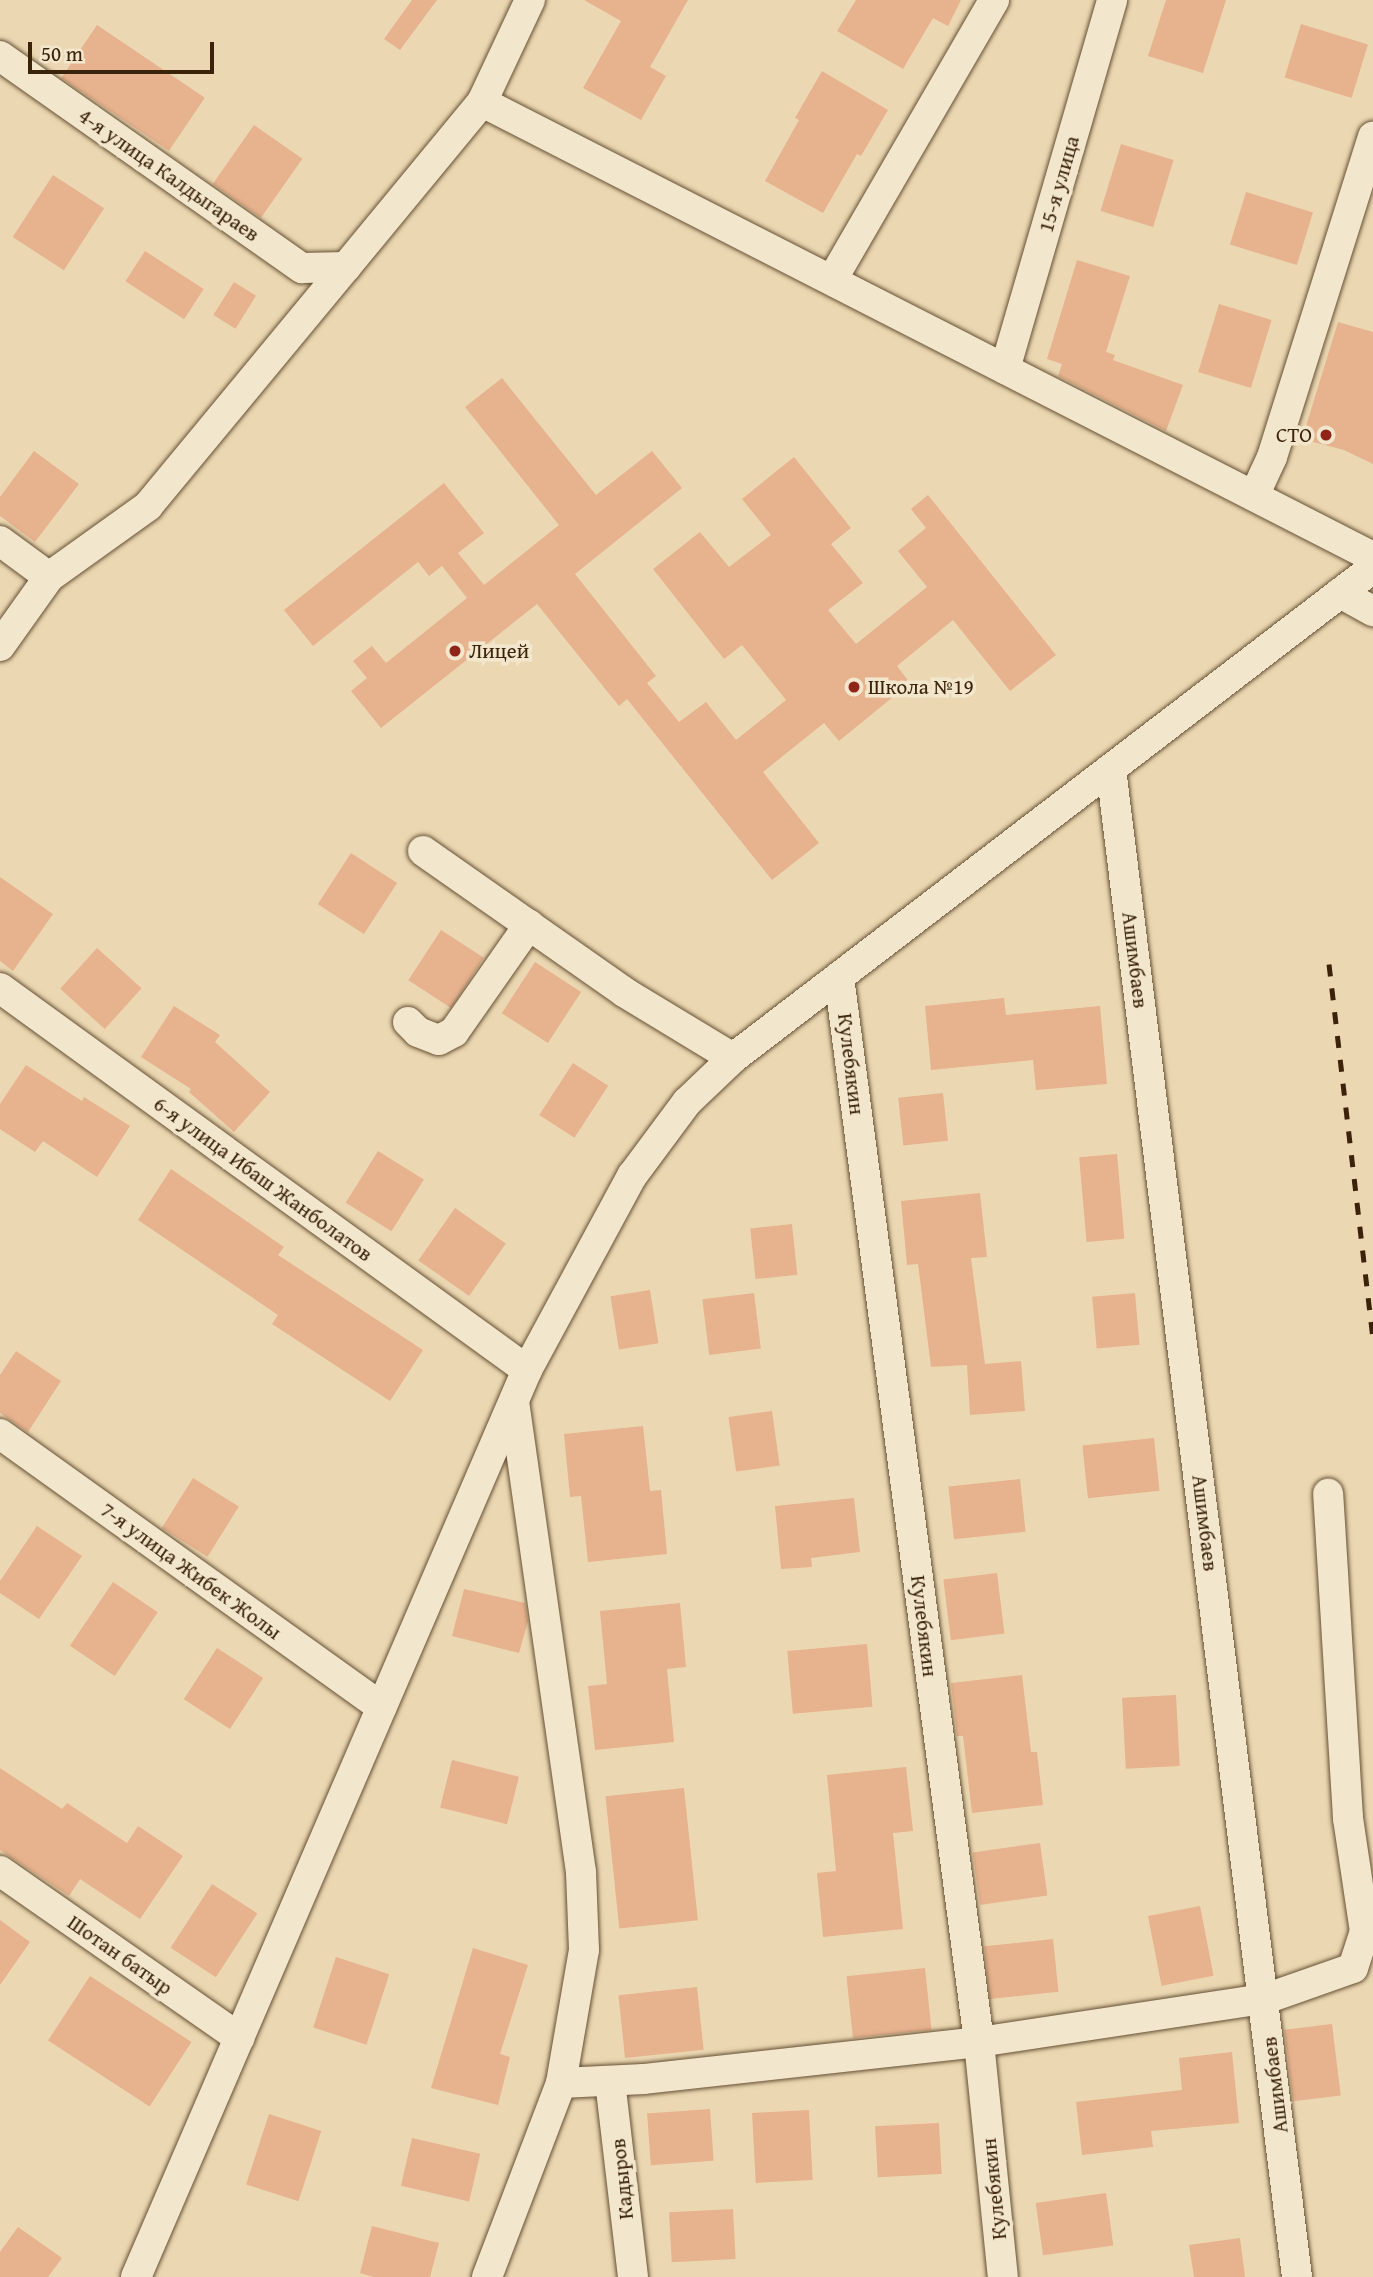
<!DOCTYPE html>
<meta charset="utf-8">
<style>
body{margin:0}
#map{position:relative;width:1373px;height:2277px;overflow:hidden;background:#ebd8b2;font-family:"Gentium Book Plus",serif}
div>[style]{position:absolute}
.building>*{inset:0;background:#e7b28e;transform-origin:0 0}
.roads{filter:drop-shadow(0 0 2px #665034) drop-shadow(0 0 2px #665034)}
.minor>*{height:30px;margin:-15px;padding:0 15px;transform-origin:15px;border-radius:15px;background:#f2e6cd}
.rail>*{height:5px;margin-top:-2.5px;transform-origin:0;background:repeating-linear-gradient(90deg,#3a230a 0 12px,transparent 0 24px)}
.dots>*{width:19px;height:19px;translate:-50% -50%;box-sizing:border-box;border:4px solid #f2e6cd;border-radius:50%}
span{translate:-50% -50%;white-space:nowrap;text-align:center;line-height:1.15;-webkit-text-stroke:7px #f2e6cd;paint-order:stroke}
.street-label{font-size:21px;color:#3a230a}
.poi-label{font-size:21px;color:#3a230a}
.right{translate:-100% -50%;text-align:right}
.left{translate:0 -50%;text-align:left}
.scale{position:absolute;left:28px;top:42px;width:186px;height:32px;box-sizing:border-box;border:4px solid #3a230a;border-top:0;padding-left:9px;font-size:21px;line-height:24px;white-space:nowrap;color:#3a230a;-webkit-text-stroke:5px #f2e6cd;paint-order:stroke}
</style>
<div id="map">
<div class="building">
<div style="clip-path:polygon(412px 0,437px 0,400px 50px,384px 39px)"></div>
<div style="clip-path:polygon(584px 0,688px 0,650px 67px,666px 76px,641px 120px,583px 88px,621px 21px)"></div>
<div style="clip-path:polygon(856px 0,961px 0,948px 26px,933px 18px,903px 69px,837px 31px)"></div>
<div style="clip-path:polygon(1166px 0,1226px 0,1203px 73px,1148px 56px)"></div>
<div style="left:1301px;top:24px;width:70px;height:56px;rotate:17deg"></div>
<div style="left:97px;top:25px;width:130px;height:64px;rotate:34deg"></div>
<div style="clip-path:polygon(822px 71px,888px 110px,861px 156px,857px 154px,823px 213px,765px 181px,799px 120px,795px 118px)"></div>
<div style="left:254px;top:125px;width:59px;height:72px;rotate:35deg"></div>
<div style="left:1121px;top:144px;width:55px;height:70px;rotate:17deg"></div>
<div style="left:53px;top:175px;width:61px;height:74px;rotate:33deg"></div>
<div style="left:1246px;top:192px;width:70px;height:55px;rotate:17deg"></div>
<div style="left:145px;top:251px;width:70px;height:36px;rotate:33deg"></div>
<div style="clip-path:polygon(1077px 260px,1130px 276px,1106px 352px,1115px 355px,1113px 360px,1183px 385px,1166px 431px,1058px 376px,1062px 364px,1047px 359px)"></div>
<div style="left:234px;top:282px;width:26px;height:39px;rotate:32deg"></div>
<div style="left:1219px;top:304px;width:55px;height:71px;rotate:17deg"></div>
<div style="clip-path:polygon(1338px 322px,1373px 332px,1373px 464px,1344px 450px,1302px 439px)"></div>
<div style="clip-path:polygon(502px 378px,596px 495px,652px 451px,682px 488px,575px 574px,656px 676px,647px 683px,679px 722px,706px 702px,736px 740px,786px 700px,742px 645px,724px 659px,653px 569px,700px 532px,729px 567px,771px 535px,742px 499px,794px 457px,851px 528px,831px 544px,863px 583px,828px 610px,856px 644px,927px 587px,898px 551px,926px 528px,911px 509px,928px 495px,1056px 655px,1010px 691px,953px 620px,897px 666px,910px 683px,839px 741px,824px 723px,763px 772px,819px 843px,772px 880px,627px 699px,619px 706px,537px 604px,381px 728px,351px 691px,367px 678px,353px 661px,372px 646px,386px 663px,467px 598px,442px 566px,429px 576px,418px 562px,313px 646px,284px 610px,444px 483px,484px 533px,458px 553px,484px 585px,559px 525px,465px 407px)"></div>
<div style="clip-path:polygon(34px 451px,79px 484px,35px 542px,0 516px,0 497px)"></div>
<div style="left:351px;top:853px;width:55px;height:61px;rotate:33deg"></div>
<div style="clip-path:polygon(0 877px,53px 914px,13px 971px,0 961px)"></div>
<div style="left:441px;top:930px;width:51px;height:60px;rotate:33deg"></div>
<div style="left:97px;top:948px;width:60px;height:55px;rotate:42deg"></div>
<div style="left:535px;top:962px;width:55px;height:61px;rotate:33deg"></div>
<div style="clip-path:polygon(1004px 998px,1006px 1015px,1100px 1006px,1107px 1084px,1036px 1090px,1033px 1060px,931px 1070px,925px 1006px)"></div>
<div style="clip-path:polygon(174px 1006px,220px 1035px,215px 1042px,270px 1092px,234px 1132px,189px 1092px,191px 1089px,141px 1057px)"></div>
<div style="left:573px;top:1063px;width:42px;height:62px;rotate:33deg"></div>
<div style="clip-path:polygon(26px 1065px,82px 1101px,84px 1097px,130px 1126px,97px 1177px,43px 1141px,35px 1152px,0 1129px,0 1104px)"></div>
<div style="left:943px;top:1093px;width:48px;height:45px;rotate:84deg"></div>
<div style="left:378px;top:1151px;width:54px;height:61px;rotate:32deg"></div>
<div style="left:1117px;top:1154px;width:85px;height:38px;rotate:85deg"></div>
<div style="clip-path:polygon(171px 1169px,284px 1247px,278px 1255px,423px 1350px,390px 1401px,272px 1324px,278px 1315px,138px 1220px)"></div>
<div style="clip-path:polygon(980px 1193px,987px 1257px,971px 1258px,985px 1364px,1021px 1361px,1025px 1411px,970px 1415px,967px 1365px,931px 1367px,918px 1264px,907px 1265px,901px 1201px)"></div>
<div style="left:455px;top:1208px;width:62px;height:64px;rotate:35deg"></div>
<div style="left:792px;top:1224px;width:51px;height:42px;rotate:84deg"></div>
<div style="left:650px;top:1290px;width:54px;height:40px;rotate:81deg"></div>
<div style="left:754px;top:1293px;width:56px;height:52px;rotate:83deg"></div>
<div style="left:1135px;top:1293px;width:52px;height:43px;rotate:85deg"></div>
<div style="clip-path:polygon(16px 1351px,61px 1381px,28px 1432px,0 1413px,0 1375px)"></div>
<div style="left:772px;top:1411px;width:55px;height:44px;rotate:82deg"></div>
<div style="clip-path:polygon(643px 1426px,650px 1491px,661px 1490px,667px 1554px,588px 1562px,581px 1496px,570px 1497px,564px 1434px)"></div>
<div style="left:1154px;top:1438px;width:53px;height:72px;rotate:84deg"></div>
<div style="left:193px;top:1478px;width:54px;height:59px;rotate:32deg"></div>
<div style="left:1020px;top:1479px;width:53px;height:72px;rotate:84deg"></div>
<div style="clip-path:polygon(854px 1498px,860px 1552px,811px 1558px,812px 1567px,781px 1569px,775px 1506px)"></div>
<div style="clip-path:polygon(37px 1526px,82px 1556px,39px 1619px,0 1593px,0 1581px)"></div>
<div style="left:997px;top:1573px;width:61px;height:54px;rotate:83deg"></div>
<div style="left:113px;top:1582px;width:54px;height:77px;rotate:34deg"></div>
<div style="clip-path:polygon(464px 1589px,525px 1603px,528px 1621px,519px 1653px,452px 1636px)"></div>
<div style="clip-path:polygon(680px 1603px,686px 1667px,667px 1669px,674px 1742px,595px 1750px,588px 1686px,607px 1684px,600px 1611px)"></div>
<div style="left:867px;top:1644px;width:63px;height:80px;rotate:85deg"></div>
<div style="left:217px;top:1648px;width:55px;height:61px;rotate:33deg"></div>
<div style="clip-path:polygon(1022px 1675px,1031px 1752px,1037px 1752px,1043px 1805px,972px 1813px,963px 1736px,957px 1736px,951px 1683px)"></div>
<div style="left:1176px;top:1695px;width:71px;height:54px;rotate:87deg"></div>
<div style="left:452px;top:1760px;width:69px;height:49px;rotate:14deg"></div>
<div style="clip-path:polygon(906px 1767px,913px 1831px,893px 1833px,903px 1929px,823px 1937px,817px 1873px,836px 1871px,827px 1775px)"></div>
<div style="clip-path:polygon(0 1768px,62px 1809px,67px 1803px,127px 1843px,138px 1826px,183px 1856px,140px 1919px,80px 1879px,69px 1896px,0 1850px)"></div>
<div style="left:684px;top:1788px;width:133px;height:79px;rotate:84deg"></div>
<div style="left:1040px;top:1843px;width:53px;height:68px;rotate:82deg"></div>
<div style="left:212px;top:1884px;width:54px;height:76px;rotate:33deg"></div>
<div style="left:1200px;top:1906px;width:71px;height:53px;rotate:79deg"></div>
<div style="clip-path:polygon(0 1920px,30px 1942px,0 1985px)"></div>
<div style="left:1053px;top:1939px;width:53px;height:69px;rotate:84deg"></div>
<div style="clip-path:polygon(473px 1948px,528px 1965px,500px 2054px,510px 2057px,498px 2105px,431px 2088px)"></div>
<div style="left:336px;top:1957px;width:56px;height:74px;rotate:18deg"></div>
<div style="left:925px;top:1968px;width:62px;height:79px;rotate:84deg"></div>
<div style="left:90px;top:1976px;width:121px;height:77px;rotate:33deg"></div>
<div style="left:697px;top:1987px;width:63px;height:79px;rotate:84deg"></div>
<div style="left:1332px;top:2024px;width:72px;height:48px;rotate:83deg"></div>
<div style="clip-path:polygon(1232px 2052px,1239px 2123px,1151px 2131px,1153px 2147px,1082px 2155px,1076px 2102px,1182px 2090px,1179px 2058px)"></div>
<div style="left:710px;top:2109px;width:52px;height:63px;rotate:86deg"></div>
<div style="left:809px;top:2110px;width:70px;height:57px;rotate:87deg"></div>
<div style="left:269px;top:2114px;width:55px;height:74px;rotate:18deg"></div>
<div style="left:939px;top:2123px;width:51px;height:64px;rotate:87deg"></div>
<div style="left:412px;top:2138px;width:70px;height:49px;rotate:13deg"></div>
<div style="left:1106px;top:2193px;width:53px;height:71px;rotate:82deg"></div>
<div style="left:733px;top:2209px;width:50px;height:64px;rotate:87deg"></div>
<div style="clip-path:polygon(372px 2226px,439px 2243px,430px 2277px,374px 2277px,360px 2273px)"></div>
<div style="clip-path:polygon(18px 2227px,62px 2258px,48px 2277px,0 2277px,0 2252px)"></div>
<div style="clip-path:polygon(1240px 2238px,1245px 2277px,1194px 2277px,1189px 2245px)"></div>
</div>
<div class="roads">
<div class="minor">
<div style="left:0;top:56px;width:369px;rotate:35.1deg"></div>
<div style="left:302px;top:268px;width:44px;rotate:-1.3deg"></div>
<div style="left:482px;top:102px;width:1000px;rotate:27.05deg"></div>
<div style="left:832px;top:280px;width:323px;rotate:-59.9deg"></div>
<div style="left:1005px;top:369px;width:384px;rotate:-73.8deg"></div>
<div style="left:1254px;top:496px;width:43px;rotate:-65.2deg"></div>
<div style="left:1272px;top:457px;width:336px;rotate:-72.5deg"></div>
<div style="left:0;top:541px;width:61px;rotate:36.3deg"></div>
<div style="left:1340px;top:593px;width:38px;rotate:29deg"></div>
<div style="left:0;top:646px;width:85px;rotate:-54.6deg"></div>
<div style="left:49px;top:577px;width:122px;rotate:-35.6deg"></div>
<div style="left:148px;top:506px;width:310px;rotate:-50.4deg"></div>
<div style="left:346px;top:267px;width:214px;rotate:-50.5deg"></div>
<div style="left:482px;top:102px;width:113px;rotate:-64.8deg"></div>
<div style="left:1111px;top:769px;width:1519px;rotate:82.97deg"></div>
<div style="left:423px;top:851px;width:246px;rotate:35deg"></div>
<div style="left:624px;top:992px;width:127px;rotate:31.2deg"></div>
<div style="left:839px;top:977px;width:1074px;rotate:82.51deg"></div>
<div style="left:979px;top:2042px;width:236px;rotate:84.2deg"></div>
<div style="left:0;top:988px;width:651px;rotate:35.94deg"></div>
<div style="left:408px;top:1022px;width:14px;rotate:45deg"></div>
<div style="left:418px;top:1032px;width:22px;rotate:21deg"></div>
<div style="left:439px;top:1040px;width:17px;rotate:-28deg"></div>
<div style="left:454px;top:1032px;width:131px;rotate:-55deg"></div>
<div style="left:0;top:1434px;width:469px;rotate:35.6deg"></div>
<div style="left:0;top:1871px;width:292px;rotate:34.9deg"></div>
<div style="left:610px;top:2081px;width:197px;rotate:83.3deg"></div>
<div style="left:561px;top:2083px;width:83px;rotate:-2.8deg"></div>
<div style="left:644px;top:2079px;width:337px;rotate:-6.3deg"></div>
<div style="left:979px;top:2042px;width:289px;rotate:-8.6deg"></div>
<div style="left:1265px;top:1999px;width:93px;rotate:-19.4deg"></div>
<div style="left:1353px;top:1968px;width:38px;rotate:-72deg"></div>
<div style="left:1365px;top:1932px;width:115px;rotate:-98.5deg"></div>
<div style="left:1348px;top:1818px;width:325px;rotate:-93.5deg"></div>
<div style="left:136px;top:2277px;width:988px;rotate:-66.68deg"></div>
<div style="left:527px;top:1370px;width:221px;rotate:-61.6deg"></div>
<div style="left:632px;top:1176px;width:92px;rotate:-53.4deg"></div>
<div style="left:687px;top:1102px;width:64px;rotate:-43.7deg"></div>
<div style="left:733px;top:1058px;width:806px;rotate:-37.44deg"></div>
<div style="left:487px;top:2277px;width:208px;rotate:-69.1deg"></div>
<div style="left:561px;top:2083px;width:135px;rotate:-80.2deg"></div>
<div style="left:584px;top:1950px;width:78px;rotate:-92.2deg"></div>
<div style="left:581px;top:1872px;width:475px;rotate:-98.1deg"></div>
</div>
</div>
<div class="rail">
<div style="left:1329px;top:964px;width:378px;rotate:83.3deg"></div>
</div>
<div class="dots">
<div style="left:1326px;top:435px;background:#8f2418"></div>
<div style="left:455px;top:651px;background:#8f2418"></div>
<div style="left:854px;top:687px;background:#8f2418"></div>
</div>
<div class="street-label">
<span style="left:169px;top:175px;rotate:35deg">4-я улица Калдыгараев</span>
<span style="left:1059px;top:184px;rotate:-74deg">15-я улица</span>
<span style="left:1135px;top:960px;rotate:83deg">Ашимбаев</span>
<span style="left:851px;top:1064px;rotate:83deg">Кулебякин</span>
<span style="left:263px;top:1179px;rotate:36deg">6-я улица Ибаш Жанболатов</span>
<span style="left:1205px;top:1523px;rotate:83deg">Ашимбаев</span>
<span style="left:191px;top:1571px;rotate:36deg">7-я улица Жибек Жолы</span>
<span style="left:924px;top:1626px;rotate:83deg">Кулебякин</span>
<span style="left:120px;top:1955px;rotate:35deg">Шотан батыр</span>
<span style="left:1275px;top:2085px;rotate:-97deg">Ашимбаев</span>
<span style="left:622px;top:2179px;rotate:-96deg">Кадыров</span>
<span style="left:994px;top:2189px;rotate:-96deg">Кулебякин</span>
</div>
<div class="poi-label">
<span class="right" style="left:1312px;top:435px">СТО</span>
<span class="left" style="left:469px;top:651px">Лицей</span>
<span class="left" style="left:868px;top:687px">Школа №19</span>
</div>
<div class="scale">50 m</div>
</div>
